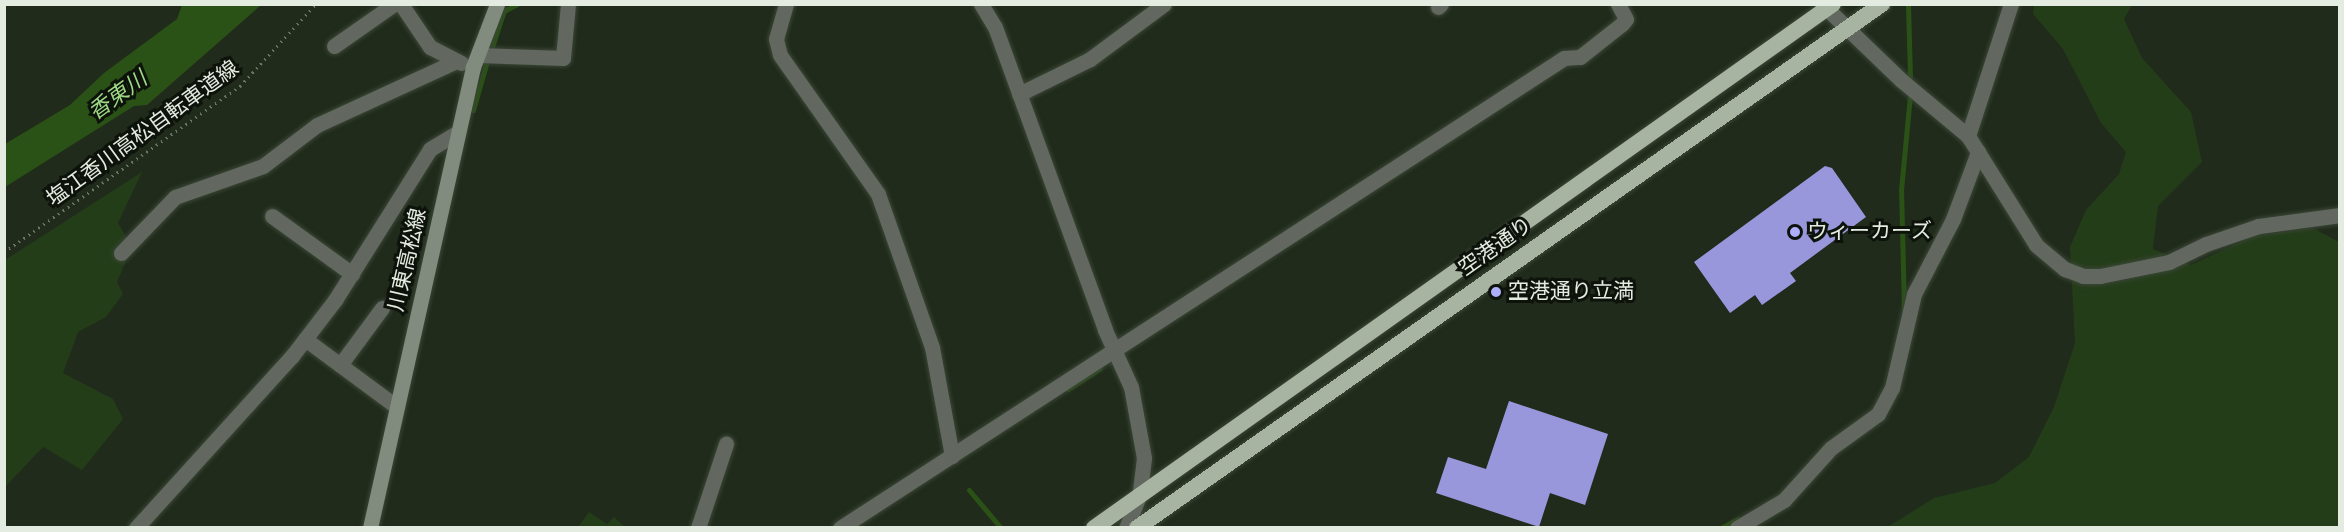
<!DOCTYPE html>
<meta charset="utf-8">
<style>
body{margin:0}
#map{position:relative;width:2344px;height:532px;overflow:hidden;background:#202b1b;font-family:"Alegreya Sans","Noto Sans JP",sans-serif}
div>[style]{position:absolute}
.green>*{inset:0;background:#243d19}
.water>*{inset:0;background:#2a5216}
.stream>*{height:5px;margin:-2.5px;padding:0 2.5px;transform-origin:2.5px;border-radius:2.5px;background:#2a5216}
.building>*{inset:0;background:#9897dc}
.path>*{height:3px;margin-top:-1.5px;transform-origin:0;background:repeating-linear-gradient(90deg,#6b7466 0 1.5px,transparent 0 6px)}
.roads{filter:drop-shadow(0 0 2px #3b4637) drop-shadow(0 0 2px #3b4637)}
.minor>*{height:15px;margin:-7.5px;padding:0 7.5px;transform-origin:7.5px;border-radius:7.5px;background:#62685f}
.secondary>*{height:15px;margin:-7.5px;padding:0 7.5px;transform-origin:7.5px;border-radius:7.5px;background:#828c7e}
.trunk>*{height:16px;margin:-8px;padding:0 8px;transform-origin:8px;border-radius:8px;background:#a6b4a1}
.dots>*{width:16px;height:16px;translate:-50% -50%;box-sizing:border-box;border:3px solid #0d120b;border-radius:50%}
span{translate:-50% -50%;white-space:nowrap;text-align:center;line-height:1.15;-webkit-text-stroke:6px #0d120b;paint-order:stroke}
.street-label{font-size:21px;color:#e4ece1}
.poi-label{font-size:21px;color:#e4ece1}
.left{translate:0 -50%;text-align:left}
.water-label{font-size:22px;color:#9dd984;font-style:italic}
.frame{position:absolute;inset:0;border:6px solid #e4ece1;pointer-events:none}
</style>
<div id="map">
<div class="green">
<div style="clip-path:polygon(2034px 5px,2132px 5px,2124px 19px,2142px 58px,2191px 112px,2202px 162px,2158px 206px,2153px 249px,2191px 265px,2253px 236px,2313px 228px,2339px 242px,2339px 527px,1886px 528px,1934px 498px,1995px 483px,2029px 457px,2054px 407px,2075px 343px,2070px 247px,2086px 210px,2119px 174px,2126px 152px,2101px 123px,2063px 49px,2033px 14px)"></div>
<div style="clip-path:polygon(142px 172px,118px 223px,132px 247px,117px 282px,123px 294px,106px 317px,78px 332px,63px 373px,113px 399px,123px 419px,82px 470px,43px 447px,5px 487px,5px 260px)"></div>
<div style="clip-path:polygon(589px 512px,607px 524px,614px 517px,625px 527px,578px 527px)"></div>
</div>
<div class="water">
<div style="clip-path:polygon(182px 5px,261px 5px,147px 105px,134px 106px,5px 187px,5px 144px,70px 105px,104px 73px,177px 19px)"></div>
</div>
<div class="stream">
<div style="left:1908px;top:5px;width:72px;rotate:88.4deg"></div>
<div style="left:492px;top:47px;width:38px;rotate:-72deg"></div>
<div style="left:504px;top:11px;width:15px;rotate:-28deg"></div>
<div style="left:473px;top:110px;width:47px;rotate:-73.9deg"></div>
<div style="left:1904px;top:310px;width:120px;rotate:-91.4deg"></div>
<div style="left:1901px;top:190px;width:95px;rotate:-84.6deg"></div>
<div style="left:1068px;top:389px;width:38px;rotate:-33deg"></div>
<div style="left:969px;top:490px;width:50px;rotate:49.9deg"></div>
<div style="left:1721px;top:528px;width:19px;rotate:-28deg"></div>
</div>
<div class="building">
<div style="clip-path:polygon(1825px 166px,1832px 168px,1866px 217px,1790px 273px,1796px 281px,1762px 305px,1755px 295px,1730px 313px,1694px 262px)"></div>
<div style="clip-path:polygon(1509px 401px,1608px 434px,1585px 505px,1550px 493px,1539px 527px,1436px 493px,1448px 457px,1486px 469px)"></div>
</div>
<div class="path">
<div style="left:4px;top:252px;width:289px;rotate:-35.1deg"></div>
<div style="left:240px;top:86px;width:112px;rotate:-47.2deg"></div>
</div>
<div class="roads">
<div class="minor">
<div style="left:401px;top:4px;width:52px;rotate:56deg"></div>
<div style="left:430px;top:47px;width:35px;rotate:27deg"></div>
<div style="left:786px;top:4px;width:36px;rotate:106deg"></div>
<div style="left:776px;top:39px;width:16px;rotate:76deg"></div>
<div style="left:780px;top:55px;width:170px;rotate:54.8deg"></div>
<div style="left:878px;top:194px;width:162px;rotate:70.6deg"></div>
<div style="left:932px;top:347px;width:111px;rotate:79.6deg"></div>
<div style="left:981px;top:4px;width:27px;rotate:59deg"></div>
<div style="left:995px;top:27px;width:322px;rotate:70deg"></div>
<div style="left:1105px;top:330px;width:63px;rotate:65.5deg"></div>
<div style="left:1131px;top:387px;width:72px;rotate:79.6deg"></div>
<div style="left:1144px;top:458px;width:38px;rotate:97deg"></div>
<div style="left:1139px;top:496px;width:35px;rotate:112deg"></div>
<div style="left:1822px;top:4px;width:110px;rotate:43.9deg"></div>
<div style="left:1901px;top:80px;width:87px;rotate:39.9deg"></div>
<div style="left:1968px;top:136px;width:128px;rotate:58deg"></div>
<div style="left:2036px;top:245px;width:38px;rotate:40deg"></div>
<div style="left:2065px;top:269px;width:19px;rotate:21deg"></div>
<div style="left:2083px;top:276px;width:17px"></div>
<div style="left:2100px;top:276px;width:70px;rotate:-11.5deg"></div>
<div style="left:2169px;top:262px;width:41px;rotate:-25.9deg"></div>
<div style="left:2206px;top:244px;width:56px;rotate:-18.8deg"></div>
<div style="left:2259px;top:226px;width:82px;rotate:-7.7deg"></div>
<div style="left:1438px;top:7px;width:4px;rotate:-45deg"></div>
<div style="left:334px;top:46px;width:73px;rotate:-35deg"></div>
<div style="left:478px;top:55px;width:85px;rotate:2deg"></div>
<div style="left:563px;top:58px;width:54px;rotate:-84.7deg"></div>
<div style="left:1019px;top:94px;width:79px;rotate:-26.2deg"></div>
<div style="left:1090px;top:59px;width:92px;rotate:-36.6deg"></div>
<div style="left:1968px;top:136px;width:139px;rotate:-72deg"></div>
<div style="left:272px;top:216px;width:99px;rotate:35.9deg"></div>
<div style="left:121px;top:253px;width:78px;rotate:-46deg"></div>
<div style="left:175px;top:197px;width:93px;rotate:-19.4deg"></div>
<div style="left:263px;top:166px;width:68px;rotate:-37.2deg"></div>
<div style="left:317px;top:125px;width:153px;rotate:-24.7deg"></div>
<div style="left:305px;top:339px;width:114px;rotate:36.5deg"></div>
<div style="left:340px;top:365px;width:71px;rotate:-53.6deg"></div>
<div style="left:136px;top:528px;width:232px;rotate:-47.8deg"></div>
<div style="left:292px;top:356px;width:71px;rotate:-52.5deg"></div>
<div style="left:335px;top:300px;width:178px;rotate:-57.8deg"></div>
<div style="left:430px;top:149px;width:33px;rotate:-31deg"></div>
<div style="left:698px;top:528px;width:89px;rotate:-71.6deg"></div>
<div style="left:840px;top:528px;width:863px;rotate:-32.99deg"></div>
<div style="left:1564px;top:58px;width:16px;rotate:-4deg"></div>
<div style="left:1580px;top:57px;width:53px;rotate:-38.2deg"></div>
<div style="left:1622px;top:24px;width:6px;rotate:-51deg"></div>
<div style="left:1626px;top:19px;width:17px;rotate:-118deg"></div>
<div style="left:1737px;top:528px;width:55px;rotate:-30.8deg"></div>
<div style="left:1784px;top:500px;width:70px;rotate:-47.9deg"></div>
<div style="left:1831px;top:448px;width:58px;rotate:-35.9deg"></div>
<div style="left:1878px;top:414px;width:30px;rotate:-62deg"></div>
<div style="left:1892px;top:388px;width:97px;rotate:-76.8deg"></div>
<div style="left:1914px;top:294px;width:85px;rotate:-62.5deg"></div>
<div style="left:1953px;top:219px;width:72px;rotate:-69.5deg"></div>
</div>
<div class="secondary">
<div style="left:370px;top:528px;width:472px;rotate:-77.4deg"></div>
<div style="left:473px;top:67px;width:67px;rotate:-69.1deg"></div>
</div>
<div class="trunk">
<div style="left:1094px;top:528px;width:906px;rotate:-35.34deg"></div>
<div style="left:1137px;top:528px;width:911px;rotate:-35.12deg"></div>
</div>
</div>
<div class="dots">
<div style="left:1795px;top:232px;background:#afaefa"></div>
<div style="left:1496px;top:292px;background:#afaefa"></div>
</div>
<div class="street-label">
<span style="left:143px;top:134px;rotate:-36deg">塩江香川高松自転車道線</span>
<span style="left:1496px;top:247px;rotate:-35deg">空港通り</span>
<span style="left:408px;top:260px;rotate:-77deg">川東高松線</span>
</div>
<div class="poi-label">
<span class="left" style="left:1807px;top:232px">ウィーカーズ</span>
<span class="left" style="left:1508px;top:292px">空港通り立満</span>
</div>
<div class="water-label">
<span style="left:118px;top:96px;rotate:-36deg">香東川</span>
</div>
<div class="frame"></div>
</div>
